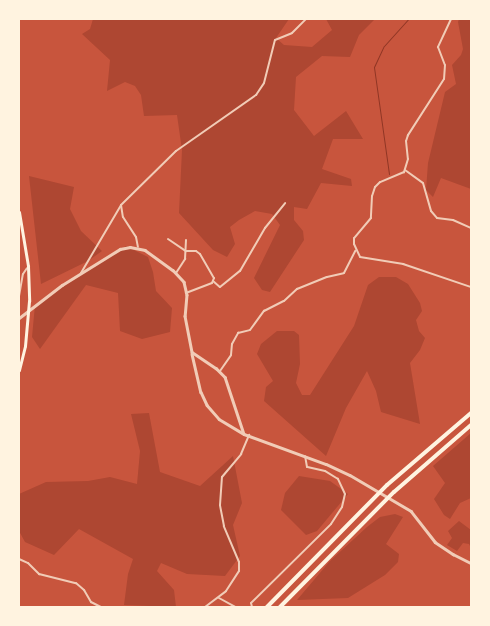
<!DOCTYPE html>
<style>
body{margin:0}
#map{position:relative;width:490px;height:626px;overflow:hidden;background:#c8553d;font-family:Quicksand,sans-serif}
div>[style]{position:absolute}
.green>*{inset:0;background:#ae4732}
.stream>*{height:1px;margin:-0.5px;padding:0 0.5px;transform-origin:0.5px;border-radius:0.5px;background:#8f3625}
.minor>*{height:2px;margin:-1px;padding:0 1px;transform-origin:1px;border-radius:1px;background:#f1ccb7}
.tertiary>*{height:2.5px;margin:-1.25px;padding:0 1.25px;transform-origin:1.25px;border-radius:1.25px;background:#f1ccb7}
.trunk>*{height:3px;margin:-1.5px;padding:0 1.5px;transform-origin:1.5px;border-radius:1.5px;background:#fff3e0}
.motorway>*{height:4px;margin:-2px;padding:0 2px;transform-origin:2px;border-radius:2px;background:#fff3e0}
span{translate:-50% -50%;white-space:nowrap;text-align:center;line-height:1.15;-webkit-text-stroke:4px #fff3e0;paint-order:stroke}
.frame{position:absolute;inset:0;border:20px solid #fff3e0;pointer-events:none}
</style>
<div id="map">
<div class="green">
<div style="clip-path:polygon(93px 19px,289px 19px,276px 38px,284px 45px,312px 47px,332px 30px,326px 19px,375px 19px,359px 35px,350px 57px,322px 56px,296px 77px,294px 110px,314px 136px,346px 111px,363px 139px,333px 139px,322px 169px,351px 179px,352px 186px,321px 183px,307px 209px,294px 207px,294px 220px,303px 231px,304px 240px,270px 292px,262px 290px,254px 278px,280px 225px,272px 214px,255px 211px,239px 220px,230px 227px,235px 244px,227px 257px,213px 250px,179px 213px,182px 150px,177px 115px,144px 116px,141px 95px,135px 86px,125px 82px,107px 91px,110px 60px,82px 34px,90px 29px)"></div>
<div style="clip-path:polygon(459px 19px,471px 19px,471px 189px,441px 178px,433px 197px,426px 190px,428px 163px,445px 92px,456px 84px,452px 65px,461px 55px,463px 49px,458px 22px)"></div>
<div style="clip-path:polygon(29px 176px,74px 187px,70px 209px,81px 231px,102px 251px,88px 261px,41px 284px)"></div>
<div style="clip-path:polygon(126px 246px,148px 257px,153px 272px,156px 291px,172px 308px,170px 332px,142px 339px,120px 331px,118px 293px,86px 285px,40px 349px,32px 337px,35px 305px)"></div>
<div style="clip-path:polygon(379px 277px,396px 277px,408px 284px,420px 303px,422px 311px,416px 320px,419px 331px,425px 338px,420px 350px,410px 363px,420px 424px,381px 412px,376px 391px,367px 371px,346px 408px,326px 456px,264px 401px,266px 387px,273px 381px,257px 354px,261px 344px,277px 331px,294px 331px,299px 335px,300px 364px,296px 383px,302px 395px,310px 395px,354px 326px,368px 285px)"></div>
<div style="clip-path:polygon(149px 413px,160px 472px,200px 486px,233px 456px,242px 503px,233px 525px,240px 556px,225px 576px,187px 574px,161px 563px,157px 571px,174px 590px,176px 607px,124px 605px,128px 574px,133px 559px,79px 529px,54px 555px,25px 542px,19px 531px,19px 494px,46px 482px,88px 481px,110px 477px,137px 484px,140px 451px,131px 414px)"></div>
<div style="clip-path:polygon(471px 433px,471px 498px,460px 503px,450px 519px,444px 515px,434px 499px,445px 483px,433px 466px)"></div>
<div style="clip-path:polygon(299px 476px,330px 481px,348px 494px,317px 531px,306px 535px,281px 510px,285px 493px)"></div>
<div style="clip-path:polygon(395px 514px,403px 517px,386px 544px,399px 554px,398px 562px,385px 575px,348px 598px,297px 600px,330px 561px,367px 527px,380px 517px)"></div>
<div style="clip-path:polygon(459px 521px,471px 530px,471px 548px,469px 544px,463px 543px,457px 551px,447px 545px,452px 538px,448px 531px)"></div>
</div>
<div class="stream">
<div style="left:389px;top:174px;width:108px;rotate:-98deg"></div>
<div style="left:374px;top:67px;width:23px;rotate:-65deg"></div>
<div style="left:384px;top:46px;width:36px;rotate:-48deg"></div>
</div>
<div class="minor">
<div style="left:451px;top:19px;width:31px;rotate:115deg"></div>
<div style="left:438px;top:47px;width:19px;rotate:69deg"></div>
<div style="left:445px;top:65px;width:14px;rotate:94deg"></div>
<div style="left:444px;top:79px;width:67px;rotate:122.7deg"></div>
<div style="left:408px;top:135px;width:6px;rotate:108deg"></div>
<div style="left:406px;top:141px;width:18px;rotate:84deg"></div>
<div style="left:408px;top:159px;width:14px;rotate:107deg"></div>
<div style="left:404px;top:172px;width:26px;rotate:157deg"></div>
<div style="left:380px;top:182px;width:7px;rotate:135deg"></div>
<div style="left:375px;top:187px;width:9px;rotate:108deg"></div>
<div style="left:372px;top:196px;width:22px;rotate:93deg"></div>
<div style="left:371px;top:218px;width:26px;rotate:130deg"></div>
<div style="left:354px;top:238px;width:6px;rotate:90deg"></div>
<div style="left:354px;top:244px;width:14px;rotate:65deg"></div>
<div style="left:360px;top:257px;width:44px;rotate:9.2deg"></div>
<div style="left:403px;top:264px;width:72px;rotate:18.7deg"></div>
<div style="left:405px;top:170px;width:22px;rotate:36deg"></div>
<div style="left:423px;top:183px;width:29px;rotate:74deg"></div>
<div style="left:431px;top:211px;width:9px;rotate:49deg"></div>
<div style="left:437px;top:218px;width:16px;rotate:7deg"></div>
<div style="left:453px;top:220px;width:20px;rotate:24deg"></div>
<div style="left:121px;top:205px;width:12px;rotate:81deg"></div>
<div style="left:123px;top:217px;width:24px;rotate:57deg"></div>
<div style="left:136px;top:237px;width:10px;rotate:79deg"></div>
<div style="left:168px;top:239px;width:22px;rotate:34deg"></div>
<div style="left:186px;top:251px;width:10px"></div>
<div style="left:196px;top:251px;width:5px;rotate:37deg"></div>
<div style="left:200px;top:254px;width:28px;rotate:60deg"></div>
<div style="left:214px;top:278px;width:5px;rotate:112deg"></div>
<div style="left:212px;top:283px;width:28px;rotate:159deg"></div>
<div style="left:81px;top:273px;width:79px;rotate:-59.5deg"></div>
<div style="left:121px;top:205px;width:77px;rotate:-44.5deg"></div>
<div style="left:176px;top:151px;width:98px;rotate:-35deg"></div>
<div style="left:256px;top:95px;width:14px;rotate:-56deg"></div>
<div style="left:264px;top:83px;width:44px;rotate:-75.7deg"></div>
<div style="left:275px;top:40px;width:18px;rotate:-22deg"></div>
<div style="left:292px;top:33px;width:20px;rotate:-45deg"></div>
<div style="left:176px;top:273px;width:17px;rotate:-57deg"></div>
<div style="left:185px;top:259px;width:19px;rotate:-87deg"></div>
<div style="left:213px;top:281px;width:9px;rotate:41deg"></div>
<div style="left:220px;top:287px;width:26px;rotate:-39deg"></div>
<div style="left:240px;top:271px;width:50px;rotate:-59.8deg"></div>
<div style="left:265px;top:228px;width:32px;rotate:-51deg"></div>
<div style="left:19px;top:296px;width:22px;rotate:-80deg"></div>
<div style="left:23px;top:274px;width:7px;rotate:-56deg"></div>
<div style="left:220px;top:371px;width:19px;rotate:-55deg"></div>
<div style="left:231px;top:355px;width:11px;rotate:-85deg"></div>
<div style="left:232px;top:344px;width:13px;rotate:-61deg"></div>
<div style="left:238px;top:333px;width:12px;rotate:-14deg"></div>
<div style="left:250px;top:330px;width:24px;rotate:-54deg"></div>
<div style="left:264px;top:311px;width:22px;rotate:-27deg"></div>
<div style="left:284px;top:301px;width:18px;rotate:-43deg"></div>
<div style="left:297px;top:289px;width:32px;rotate:-22deg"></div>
<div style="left:327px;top:277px;width:17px;rotate:-13deg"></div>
<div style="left:344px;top:273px;width:25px;rotate:-63deg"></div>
<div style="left:19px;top:559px;width:10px;rotate:24deg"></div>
<div style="left:28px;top:563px;width:16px;rotate:45deg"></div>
<div style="left:39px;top:574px;width:38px;rotate:14deg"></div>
<div style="left:76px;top:583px;width:11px;rotate:41deg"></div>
<div style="left:84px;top:590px;width:14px;rotate:60deg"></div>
<div style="left:91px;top:602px;width:11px;rotate:27deg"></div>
<div style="left:219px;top:598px;width:18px;rotate:29deg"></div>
<div style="left:205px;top:607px;width:26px;rotate:-37deg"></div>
<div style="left:226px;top:591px;width:24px;rotate:-57deg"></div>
<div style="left:239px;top:571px;width:9px;rotate:-90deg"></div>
<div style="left:239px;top:562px;width:39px;rotate:-113deg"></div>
<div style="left:224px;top:526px;width:21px;rotate:-101deg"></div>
<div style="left:220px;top:505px;width:28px;rotate:-86deg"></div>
<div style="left:222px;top:477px;width:30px;rotate:-50deg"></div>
<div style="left:241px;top:454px;width:21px;rotate:-67deg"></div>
<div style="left:252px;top:607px;width:4px;rotate:-104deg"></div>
<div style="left:251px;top:603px;width:112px;rotate:-44.6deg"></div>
<div style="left:331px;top:524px;width:20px;rotate:-57deg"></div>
<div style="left:342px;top:507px;width:13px;rotate:-77deg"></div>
<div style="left:345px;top:494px;width:17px;rotate:-115deg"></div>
<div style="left:338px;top:479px;width:15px;rotate:-148deg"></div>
<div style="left:325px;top:471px;width:18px;rotate:-167deg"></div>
<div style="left:307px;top:467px;width:11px;rotate:-100deg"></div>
</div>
<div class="tertiary">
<div style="left:19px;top:318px;width:54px;rotate:-37.5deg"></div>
<div style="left:62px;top:285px;width:68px;rotate:-31.8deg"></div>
<div style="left:120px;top:249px;width:10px;rotate:-11deg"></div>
<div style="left:130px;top:247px;width:15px;rotate:11deg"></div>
<div style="left:145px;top:250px;width:34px;rotate:36deg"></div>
<div style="left:173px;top:270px;width:16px;rotate:47deg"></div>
<div style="left:184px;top:282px;width:13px;rotate:77deg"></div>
<div style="left:187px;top:295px;width:21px;rotate:95deg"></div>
<div style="left:185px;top:316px;width:37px;rotate:79deg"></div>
<div style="left:192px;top:352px;width:29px;rotate:34deg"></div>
<div style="left:216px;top:368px;width:13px;rotate:45deg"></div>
<div style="left:225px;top:377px;width:60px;rotate:71.6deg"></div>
<div style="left:244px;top:434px;width:87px;rotate:20.1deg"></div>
<div style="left:326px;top:464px;width:26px;rotate:25deg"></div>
<div style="left:350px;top:475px;width:71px;rotate:30.5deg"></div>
<div style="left:411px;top:511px;width:39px;rotate:52deg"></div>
<div style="left:435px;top:542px;width:22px;rotate:34deg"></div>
<div style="left:453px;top:554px;width:20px;rotate:27deg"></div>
<div style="left:192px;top:354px;width:39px;rotate:77deg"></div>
<div style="left:201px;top:392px;width:14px;rotate:65deg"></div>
<div style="left:207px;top:405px;width:18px;rotate:49deg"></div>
<div style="left:219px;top:419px;width:27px;rotate:31deg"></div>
</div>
<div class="trunk">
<div style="left:19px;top:212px;width:55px;rotate:80.5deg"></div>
<div style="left:28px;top:266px;width:35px;rotate:88deg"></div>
<div style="left:29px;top:301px;width:45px;rotate:95.1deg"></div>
<div style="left:25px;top:346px;width:25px;rotate:104deg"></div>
</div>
<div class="motorway">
<div style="left:267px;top:607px;width:171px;rotate:-45.5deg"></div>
<div style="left:387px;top:485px;width:111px;rotate:-40.6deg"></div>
<div style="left:280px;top:607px;width:162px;rotate:-45.3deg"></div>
<div style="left:394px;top:492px;width:102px;rotate:-41deg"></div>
</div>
<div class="frame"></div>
</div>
